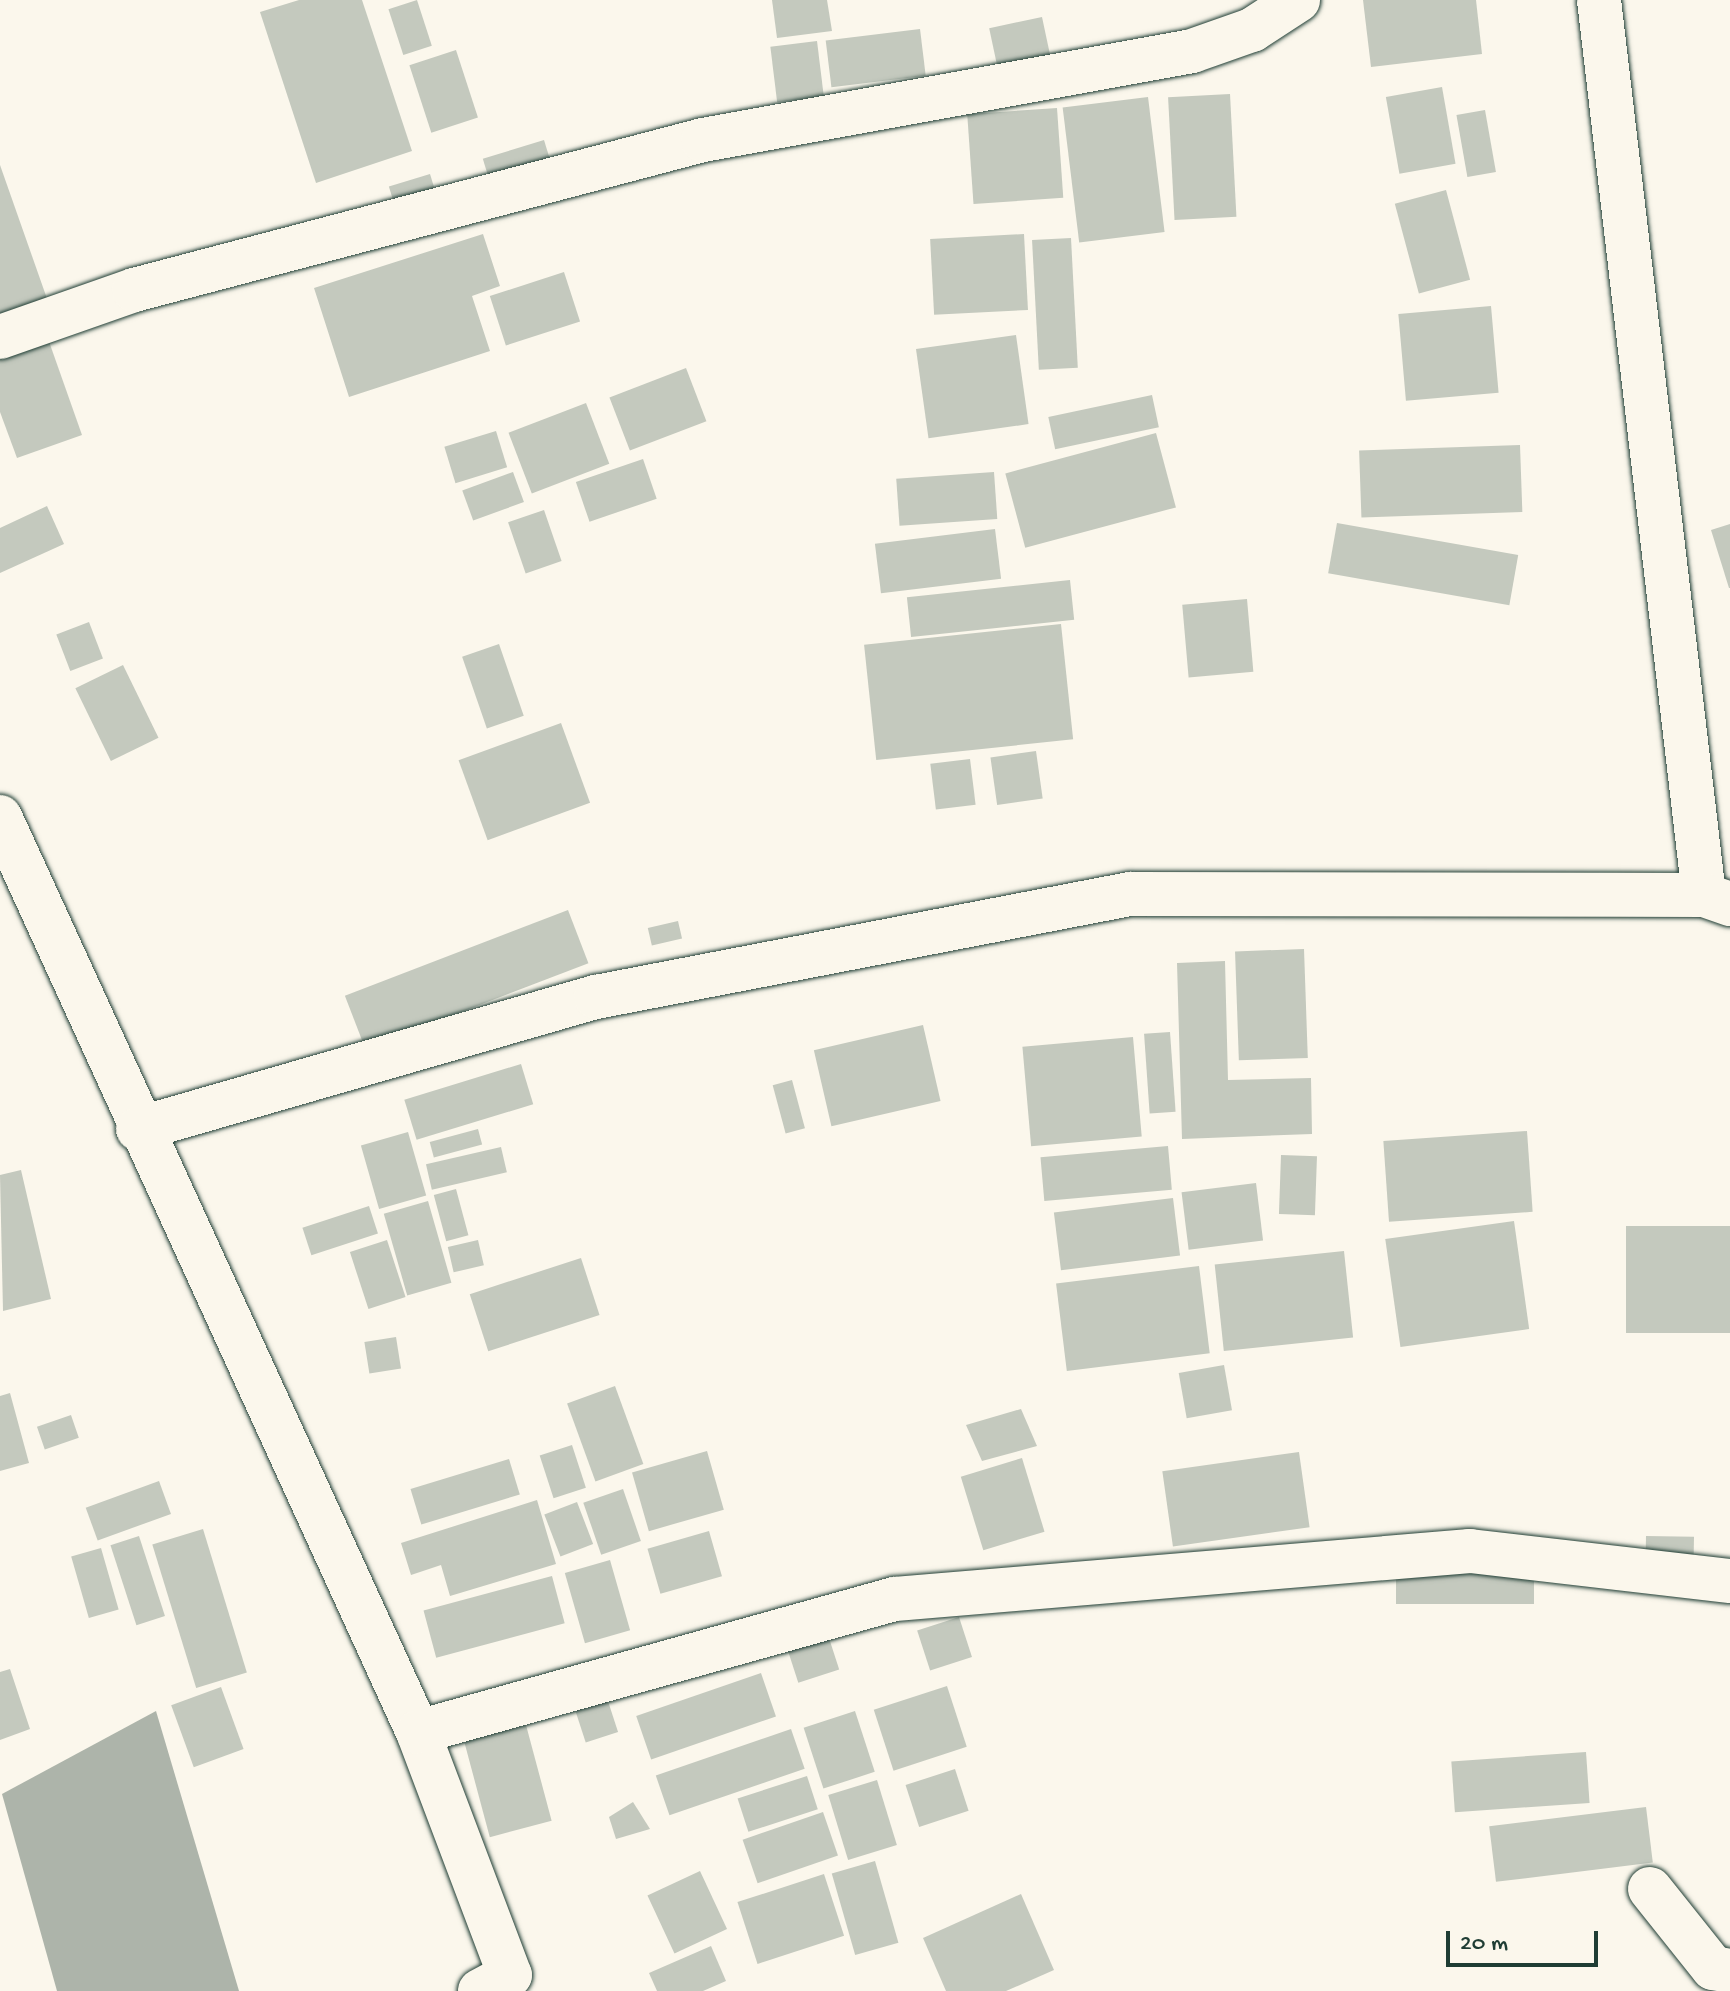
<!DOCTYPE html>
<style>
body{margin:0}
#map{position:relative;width:1730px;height:1991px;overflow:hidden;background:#fbf7ec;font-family:"Gochi Hand",sans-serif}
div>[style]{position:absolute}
.water>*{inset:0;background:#adb4aa}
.building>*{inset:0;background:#c4c9be;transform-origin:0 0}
.roads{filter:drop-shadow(0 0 2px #1f3d34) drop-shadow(0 0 2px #1f3d34)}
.minor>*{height:44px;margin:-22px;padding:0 22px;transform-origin:22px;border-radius:22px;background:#fbf7ec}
span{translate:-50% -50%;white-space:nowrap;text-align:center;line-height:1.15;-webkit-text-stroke:8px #fbf7ec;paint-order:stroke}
.scale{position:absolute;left:1446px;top:1931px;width:152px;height:36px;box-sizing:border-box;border:4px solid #1f3d34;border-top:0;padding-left:10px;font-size:24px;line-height:28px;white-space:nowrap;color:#1f3d34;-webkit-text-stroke:6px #fbf7ec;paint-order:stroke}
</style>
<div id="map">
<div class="water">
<div style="clip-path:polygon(156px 1711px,239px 1991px,57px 1991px,2px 1794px)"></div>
</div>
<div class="building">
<div style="clip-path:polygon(299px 0,362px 0,412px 151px,316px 183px,260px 12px)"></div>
<div style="left:417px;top:0;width:48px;height:30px;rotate:72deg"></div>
<div style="clip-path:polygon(772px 0,827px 0,832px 31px,777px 38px)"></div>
<div style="clip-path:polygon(1363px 0,1476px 0,1482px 54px,1371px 67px)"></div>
<div style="left:1042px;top:17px;width:59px;height:54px;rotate:78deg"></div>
<div style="left:920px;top:29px;width:47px;height:95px;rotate:83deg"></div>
<div style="left:817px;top:41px;width:56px;height:47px;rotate:83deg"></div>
<div style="left:456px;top:50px;width:71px;height:49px;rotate:72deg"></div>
<div style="left:1442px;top:87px;width:78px;height:57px;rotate:80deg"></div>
<div style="left:1230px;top:94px;width:123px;height:62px;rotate:87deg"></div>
<div style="left:1148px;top:97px;width:136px;height:86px;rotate:83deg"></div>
<div style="left:1057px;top:108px;width:90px;height:90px;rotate:86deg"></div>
<div style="left:1485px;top:110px;width:63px;height:29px;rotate:80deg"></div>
<div style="left:544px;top:140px;width:34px;height:64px;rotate:73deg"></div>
<div style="clip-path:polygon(0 165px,51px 310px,0 328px)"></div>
<div style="left:430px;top:174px;width:27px;height:43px;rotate:73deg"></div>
<div style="left:1446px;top:190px;width:93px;height:53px;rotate:75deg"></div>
<div style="clip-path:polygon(483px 234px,500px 286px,472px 296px,490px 351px,349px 397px,314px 288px)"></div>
<div style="left:1024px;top:234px;width:76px;height:94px;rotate:87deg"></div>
<div style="left:1071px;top:238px;width:130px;height:39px;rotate:87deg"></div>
<div style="left:564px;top:272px;width:52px;height:78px;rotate:72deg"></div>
<div style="left:1491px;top:306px;width:87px;height:93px;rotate:85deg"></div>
<div style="clip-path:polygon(46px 333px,82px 435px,17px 458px,0 412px,0 349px)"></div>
<div style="left:1016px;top:335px;width:90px;height:101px;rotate:82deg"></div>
<div style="left:686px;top:368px;width:57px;height:82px;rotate:69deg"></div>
<div style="left:1152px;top:395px;width:33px;height:106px;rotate:78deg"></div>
<div style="left:586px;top:403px;width:65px;height:83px;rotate:69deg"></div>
<div style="left:496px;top:431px;width:38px;height:54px;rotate:73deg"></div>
<div style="left:1156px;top:433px;width:77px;height:156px;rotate:75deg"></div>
<div style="left:1520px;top:445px;width:67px;height:161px;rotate:88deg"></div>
<div style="left:643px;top:459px;width:42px;height:71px;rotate:71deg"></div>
<div style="left:513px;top:472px;width:32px;height:54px;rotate:70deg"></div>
<div style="left:994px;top:472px;width:47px;height:98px;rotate:86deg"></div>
<div style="clip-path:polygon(47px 506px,64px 544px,0 573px,0 528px)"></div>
<div style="left:544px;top:510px;width:54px;height:38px;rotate:71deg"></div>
<div style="left:1337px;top:523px;width:184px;height:51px;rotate:10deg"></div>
<div style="clip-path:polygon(1730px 524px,1730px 588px,1729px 588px,1711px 530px)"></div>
<div style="left:995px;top:529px;width:50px;height:121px;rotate:83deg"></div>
<div style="left:1070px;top:580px;width:40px;height:164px;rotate:84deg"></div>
<div style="left:1247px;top:599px;width:73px;height:65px;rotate:85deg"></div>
<div style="left:89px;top:622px;width:39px;height:35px;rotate:69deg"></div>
<div style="left:1061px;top:624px;width:116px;height:198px;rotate:84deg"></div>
<div style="left:499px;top:644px;width:76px;height:39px;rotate:71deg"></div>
<div style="left:123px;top:665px;width:81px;height:53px;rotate:64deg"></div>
<div style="left:561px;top:723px;width:85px;height:109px;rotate:70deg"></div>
<div style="left:1036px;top:751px;width:48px;height:46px;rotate:82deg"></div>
<div style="left:970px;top:759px;width:46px;height:40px;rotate:83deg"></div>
<div style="left:568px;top:910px;width:57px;height:239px;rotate:69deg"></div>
<div style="left:678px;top:921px;width:18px;height:31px;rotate:77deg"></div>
<div style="left:1304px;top:949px;width:109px;height:69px;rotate:88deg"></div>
<div style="clip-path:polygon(1225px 961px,1228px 1080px,1311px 1078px,1312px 1134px,1182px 1139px,1177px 963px)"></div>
<div style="left:923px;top:1025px;width:78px;height:112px;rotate:77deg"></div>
<div style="left:1170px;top:1032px;width:80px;height:26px;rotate:86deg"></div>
<div style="left:1133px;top:1037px;width:100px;height:111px;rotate:85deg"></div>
<div style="left:521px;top:1064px;width:42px;height:122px;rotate:73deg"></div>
<div style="left:792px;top:1080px;width:50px;height:20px;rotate:75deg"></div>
<div style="left:478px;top:1129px;width:16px;height:50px;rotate:75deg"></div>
<div style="left:1527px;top:1131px;width:81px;height:144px;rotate:86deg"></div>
<div style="left:408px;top:1132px;width:66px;height:49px;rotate:74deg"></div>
<div style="left:1168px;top:1146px;width:44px;height:128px;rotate:85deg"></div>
<div style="left:501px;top:1147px;width:26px;height:77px;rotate:77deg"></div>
<div style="left:1281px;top:1155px;width:36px;height:59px;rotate:2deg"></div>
<div style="clip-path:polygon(21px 1170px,51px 1299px,3px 1311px,0 1175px)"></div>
<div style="left:1256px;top:1183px;width:58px;height:75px;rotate:83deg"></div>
<div style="left:456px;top:1189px;width:48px;height:23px;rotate:75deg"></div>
<div style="left:1173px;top:1198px;width:58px;height:120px;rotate:83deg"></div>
<div style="left:428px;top:1201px;width:85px;height:46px;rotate:74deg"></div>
<div style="left:369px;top:1206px;width:29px;height:70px;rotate:72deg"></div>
<div style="left:1514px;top:1221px;width:109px;height:130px;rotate:82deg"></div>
<div style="left:1626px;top:1226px;width:104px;height:107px"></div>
<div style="left:387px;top:1240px;width:60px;height:39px;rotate:72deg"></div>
<div style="left:478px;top:1240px;width:26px;height:31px;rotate:77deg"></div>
<div style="left:1344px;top:1251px;width:87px;height:130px;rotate:84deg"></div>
<div style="left:581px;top:1258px;width:60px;height:117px;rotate:72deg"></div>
<div style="left:1199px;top:1266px;width:88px;height:144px;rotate:83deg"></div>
<div style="left:396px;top:1337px;width:32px;height:32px;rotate:81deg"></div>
<div style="left:1224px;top:1365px;width:46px;height:46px;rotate:80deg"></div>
<div style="left:615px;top:1386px;width:83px;height:51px;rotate:70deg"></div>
<div style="clip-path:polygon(10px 1393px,29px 1463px,0 1471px,0 1396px)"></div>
<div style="clip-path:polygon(1021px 1409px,1037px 1446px,982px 1461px,966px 1425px)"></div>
<div style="left:71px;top:1415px;width:24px;height:36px;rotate:71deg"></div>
<div style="left:572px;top:1445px;width:45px;height:34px;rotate:72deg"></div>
<div style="left:707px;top:1451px;width:61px;height:78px;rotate:74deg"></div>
<div style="left:1299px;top:1452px;width:76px;height:138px;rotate:82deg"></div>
<div style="left:1022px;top:1458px;width:77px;height:64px;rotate:73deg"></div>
<div style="left:509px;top:1459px;width:37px;height:103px;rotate:73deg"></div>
<div style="left:159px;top:1481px;width:35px;height:78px;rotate:70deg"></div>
<div style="left:623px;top:1489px;width:55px;height:42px;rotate:71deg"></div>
<div style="clip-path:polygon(537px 1500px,556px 1564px,450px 1596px,441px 1565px,411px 1575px,401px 1543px)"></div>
<div style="left:577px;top:1502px;width:45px;height:35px;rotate:69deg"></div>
<div style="left:203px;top:1529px;width:150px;height:53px;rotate:73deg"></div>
<div style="left:709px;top:1531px;width:47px;height:64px;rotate:74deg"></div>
<div style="left:139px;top:1536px;width:84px;height:30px;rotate:72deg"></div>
<div style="left:1646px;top:1536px;width:48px;height:32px;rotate:1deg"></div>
<div style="left:101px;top:1548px;width:64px;height:31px;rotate:74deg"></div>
<div style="left:610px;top:1560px;width:73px;height:47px;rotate:74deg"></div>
<div style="left:1396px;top:1566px;width:138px;height:38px"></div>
<div style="left:552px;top:1576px;width:49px;height:133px;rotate:75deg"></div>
<div style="left:959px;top:1617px;width:42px;height:44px;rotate:72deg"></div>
<div style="left:829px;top:1638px;width:33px;height:43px;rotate:72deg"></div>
<div style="clip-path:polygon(10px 1669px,30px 1729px,0 1740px,0 1672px)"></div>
<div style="left:761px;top:1673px;width:46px;height:132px;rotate:71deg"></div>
<div style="left:947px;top:1686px;width:64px;height:77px;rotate:72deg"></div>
<div style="left:221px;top:1687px;width:66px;height:53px;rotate:70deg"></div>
<div style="left:606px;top:1695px;width:39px;height:34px;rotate:72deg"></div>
<div style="left:855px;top:1711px;width:64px;height:54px;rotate:72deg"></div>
<div style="left:526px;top:1725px;width:99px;height:64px;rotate:75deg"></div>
<div style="left:791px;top:1729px;width:42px;height:143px;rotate:71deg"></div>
<div style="left:1586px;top:1752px;width:51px;height:135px;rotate:86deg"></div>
<div style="left:955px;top:1769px;width:44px;height:52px;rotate:72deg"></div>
<div style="left:807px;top:1776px;width:35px;height:73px;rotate:72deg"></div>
<div style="left:877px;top:1780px;width:68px;height:51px;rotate:73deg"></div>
<div style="clip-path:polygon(633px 1802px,650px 1829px,616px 1839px,609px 1817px)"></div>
<div style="left:1646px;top:1807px;width:56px;height:158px;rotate:83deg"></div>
<div style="left:823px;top:1812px;width:46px;height:85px;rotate:71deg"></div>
<div style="left:875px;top:1861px;width:85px;height:45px;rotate:74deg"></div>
<div style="left:700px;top:1871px;width:64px;height:58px;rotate:65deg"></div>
<div style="left:824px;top:1874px;width:65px;height:91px;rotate:72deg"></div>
<div style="clip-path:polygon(1021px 1894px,1054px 1970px,1006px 1991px,946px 1991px,923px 1938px)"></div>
<div style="clip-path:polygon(711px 1946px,726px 1981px,703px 1991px,657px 1991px,649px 1973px)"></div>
</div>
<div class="roads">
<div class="minor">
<div style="left:1599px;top:0;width:901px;rotate:83.31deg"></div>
<div style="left:0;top:337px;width:142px;rotate:-19.3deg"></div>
<div style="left:134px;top:290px;width:588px;rotate:-14.77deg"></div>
<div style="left:703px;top:140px;width:497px;rotate:-10.3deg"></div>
<div style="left:1192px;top:51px;width:64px;rotate:-19.3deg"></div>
<div style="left:1252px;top:30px;width:55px;rotate:-33.1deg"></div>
<div style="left:0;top:817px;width:1006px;rotate:65.45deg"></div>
<div style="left:418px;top:1732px;width:260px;rotate:69.3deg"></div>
<div style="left:510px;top:1975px;width:34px;rotate:152deg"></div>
<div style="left:138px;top:1129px;width:477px;rotate:-16.1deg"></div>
<div style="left:596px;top:997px;width:544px;rotate:-10.92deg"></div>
<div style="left:1130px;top:894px;width:574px;rotate:0.1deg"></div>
<div style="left:1704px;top:895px;width:28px;rotate:19deg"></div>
<div style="left:418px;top:1732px;width:495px;rotate:-15.6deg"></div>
<div style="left:895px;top:1599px;width:577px;rotate:-4.77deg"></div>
<div style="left:1470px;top:1551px;width:262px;rotate:6.6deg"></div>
<div style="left:1650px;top:1889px;width:101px;rotate:51.4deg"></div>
<div style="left:1713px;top:1968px;width:17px;rotate:10deg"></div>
</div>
</div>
<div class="scale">20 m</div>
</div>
